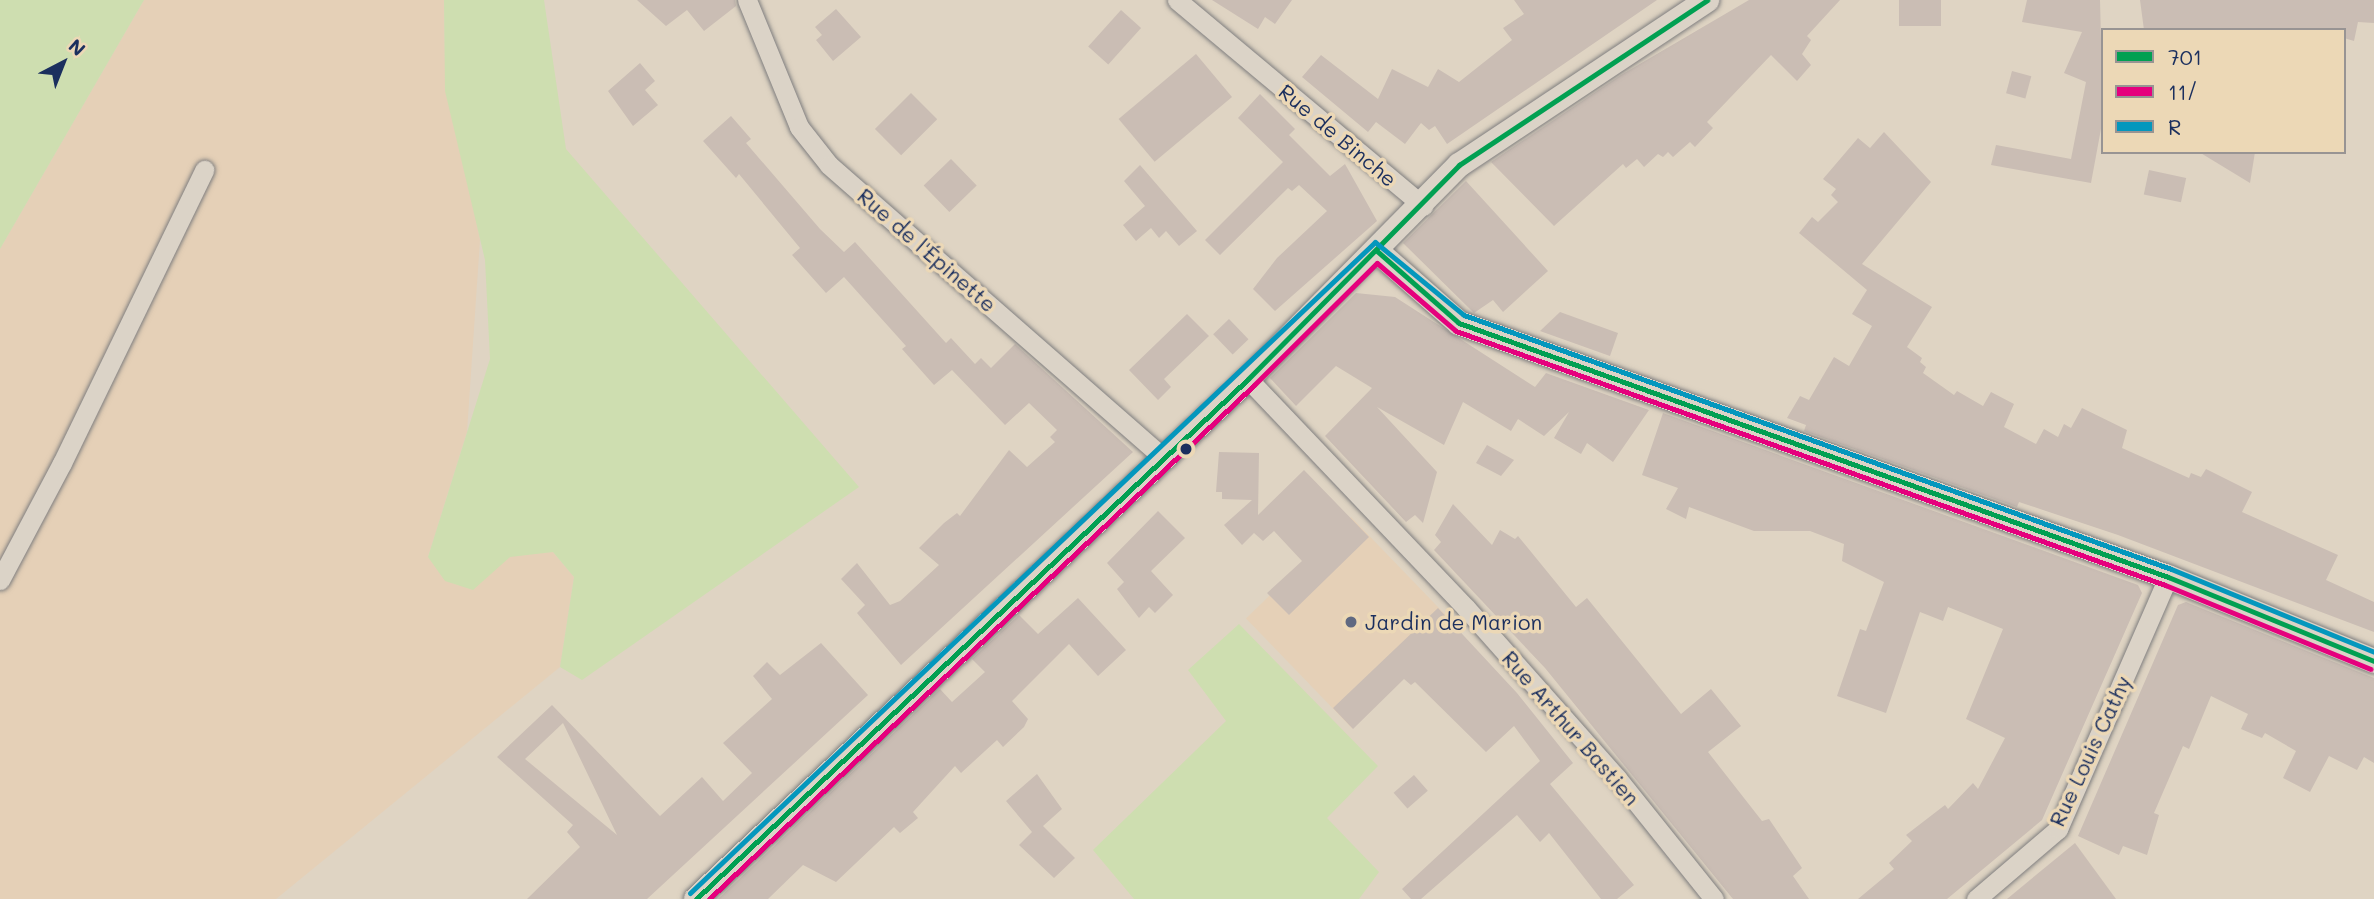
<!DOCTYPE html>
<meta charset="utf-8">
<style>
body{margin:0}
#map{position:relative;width:2374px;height:899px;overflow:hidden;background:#dfd4c3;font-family:Mali,sans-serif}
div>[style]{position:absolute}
.built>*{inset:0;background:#e5d0b7;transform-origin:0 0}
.green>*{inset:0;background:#cedeb0}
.building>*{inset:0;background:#cabdb4;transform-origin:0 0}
.roads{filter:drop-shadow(0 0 2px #7f7e7f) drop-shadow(0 0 2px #7f7e7f)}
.minor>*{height:19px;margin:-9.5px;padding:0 9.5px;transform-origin:9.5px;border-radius:9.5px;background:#dbd3c7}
.tertiary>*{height:24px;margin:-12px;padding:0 12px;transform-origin:12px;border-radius:12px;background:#dbd3c7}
.bus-1>*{height:5px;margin:-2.5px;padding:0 2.5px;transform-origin:2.5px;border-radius:2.5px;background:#01a052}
.bus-2>*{height:5px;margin:-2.5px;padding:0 2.5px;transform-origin:2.5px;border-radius:2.5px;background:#e5007d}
.bus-3>*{height:5px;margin:-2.5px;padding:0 2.5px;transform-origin:2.5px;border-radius:2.5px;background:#0497bd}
.dots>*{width:19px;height:19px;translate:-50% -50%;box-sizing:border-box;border:4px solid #ecd8b6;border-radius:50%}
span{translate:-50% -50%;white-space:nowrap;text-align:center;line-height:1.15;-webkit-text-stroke:7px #ecd8b6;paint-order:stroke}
.street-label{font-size:21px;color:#1b2f5e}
.poi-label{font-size:21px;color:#1b2f5e}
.left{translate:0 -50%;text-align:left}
.legend{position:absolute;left:2101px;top:28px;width:245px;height:126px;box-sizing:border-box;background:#ecd8b6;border:2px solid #989493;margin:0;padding:9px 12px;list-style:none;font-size:21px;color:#1b2f5e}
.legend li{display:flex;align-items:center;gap:14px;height:35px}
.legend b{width:35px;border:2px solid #989493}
.north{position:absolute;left:28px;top:28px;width:70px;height:70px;-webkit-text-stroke:5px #ecd8b6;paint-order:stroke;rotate:42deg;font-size:19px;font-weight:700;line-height:28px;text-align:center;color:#1b2f5e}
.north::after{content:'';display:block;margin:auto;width:24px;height:32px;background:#1b2f5e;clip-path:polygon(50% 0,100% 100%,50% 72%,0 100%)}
</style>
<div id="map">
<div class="built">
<div style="clip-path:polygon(144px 0,444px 0,445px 63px,480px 240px,467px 432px,428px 557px,553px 552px,574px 577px,560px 667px,276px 899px,0 899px,0 249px)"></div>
<div style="left:1351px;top:517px;width:153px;height:146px;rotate:46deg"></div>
</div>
<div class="green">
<div style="clip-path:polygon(0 0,144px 0,0 249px)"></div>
<div style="clip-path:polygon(444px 0,544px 0,566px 149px,859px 487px,582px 680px,560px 667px,574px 577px,553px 552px,510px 557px,473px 590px,445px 581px,428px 557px,490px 359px,485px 260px,445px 91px)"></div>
<div style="clip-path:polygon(1239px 624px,1378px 766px,1327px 818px,1379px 872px,1359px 899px,1134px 899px,1093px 850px,1226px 721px,1188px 670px)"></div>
</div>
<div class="building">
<div style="clip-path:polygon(637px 0,735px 0,736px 6px,704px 31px,687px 10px,666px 26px)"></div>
<div style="clip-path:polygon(1212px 0,1292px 0,1275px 24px,1265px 17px,1258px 29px)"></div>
<div style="clip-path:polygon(1514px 0,1657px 0,1447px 144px,1435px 126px,1429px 130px,1421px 123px,1405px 144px,1376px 122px,1368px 132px,1302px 77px,1321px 55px,1378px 99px,1392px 69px,1428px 87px,1438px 69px,1459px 82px,1512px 40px,1503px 28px,1524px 14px)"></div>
<div style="clip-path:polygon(1749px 0,1840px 0,1807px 36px,1811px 40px,1802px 54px,1811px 65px,1797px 81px,1771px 55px,1707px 122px,1713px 128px,1695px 147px,1690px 142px,1673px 157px,1668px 152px,1663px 157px,1658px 154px,1644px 167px,1637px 159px,1626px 168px,1623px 164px,1554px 226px,1491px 162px,1621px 75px)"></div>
<div style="left:1899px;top:0;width:42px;height:26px"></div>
<div style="clip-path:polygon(2027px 0,2100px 0,2103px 118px,2091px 183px,1991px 165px,1996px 145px,2071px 159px,2086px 82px,2064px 73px,2082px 32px,2022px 22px)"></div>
<div style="clip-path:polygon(2140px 0,2374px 0,2374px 23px,2358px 22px,2354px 41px,2344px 38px,2344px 30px,2144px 30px)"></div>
<div style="clip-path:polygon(836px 9px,861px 37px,833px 61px,816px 40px,822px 35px,815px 27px)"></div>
<div style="left:1121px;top:10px;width:27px;height:49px;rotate:42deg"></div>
<div style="left:1196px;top:54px;width:56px;height:101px;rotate:50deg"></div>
<div style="clip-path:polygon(640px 63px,655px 81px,645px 90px,658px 105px,633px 126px,608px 91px)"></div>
<div style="left:2012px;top:71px;width:20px;height:23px;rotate:15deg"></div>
<div style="left:911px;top:93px;width:37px;height:51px;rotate:45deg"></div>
<div style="clip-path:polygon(1260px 94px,1295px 129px,1289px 135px,1330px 176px,1345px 164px,1377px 221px,1275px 311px,1253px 289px,1277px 258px,1327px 211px,1299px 185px,1292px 191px,1288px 188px,1220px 255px,1205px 240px,1283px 162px,1238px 118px)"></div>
<div style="clip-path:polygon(731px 116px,751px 139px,746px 143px,820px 229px,844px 252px,855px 242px,946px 343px,951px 338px,975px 364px,981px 358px,991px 368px,1015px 344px,1133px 452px,901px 665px,857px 613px,865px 605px,841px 579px,857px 563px,890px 605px,900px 601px,939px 565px,919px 548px,944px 523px,957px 513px,960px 516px,1009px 450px,1027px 467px,1055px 442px,1050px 437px,1057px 430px,1029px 403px,1005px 425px,952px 370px,934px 385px,902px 349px,906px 346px,844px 277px,826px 293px,792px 255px,800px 248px,739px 174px,736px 178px,703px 141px)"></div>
<div style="clip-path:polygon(1884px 132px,1931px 182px,1862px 264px,1932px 307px,1907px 347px,1922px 358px,1920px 362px,1926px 367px,1923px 373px,1954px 395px,1957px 391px,1983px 406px,1991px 392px,2014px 404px,2004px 427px,2036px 444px,2044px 429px,2058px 437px,2064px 424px,2071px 428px,2082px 408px,2127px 430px,2122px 448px,2189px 478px,2191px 473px,2201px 477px,2206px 469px,2252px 492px,2242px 512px,2338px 555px,2326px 580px,2374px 602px,2374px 632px,2118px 535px,2019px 502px,2017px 507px,1804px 431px,1806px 425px,1787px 418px,1800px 396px,1809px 400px,1834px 357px,1849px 366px,1872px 326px,1852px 314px,1867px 290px,1799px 233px,1812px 217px,1818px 222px,1838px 202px,1831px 195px,1836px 189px,1823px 179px,1858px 138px,1870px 148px)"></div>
<div style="clip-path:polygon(2199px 152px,2255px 152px,2250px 183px)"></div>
<div style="left:951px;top:159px;width:37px;height:38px;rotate:46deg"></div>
<div style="clip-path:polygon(1140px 165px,1197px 231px,1179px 246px,1166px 231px,1159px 238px,1151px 228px,1136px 241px,1123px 225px,1145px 206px,1124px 181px)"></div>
<div style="left:2149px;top:170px;width:38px;height:25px;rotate:12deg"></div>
<div style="clip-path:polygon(1466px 181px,1548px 271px,1503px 312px,1493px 300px,1474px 313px,1403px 243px)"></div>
<div style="clip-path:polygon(1356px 293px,1395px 297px,1535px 387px,1546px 373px,1649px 410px,1613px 462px,1587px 443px,1581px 454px,1554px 438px,1569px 412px,1544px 436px,1518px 419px,1511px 431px,1463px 402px,1444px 445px,1377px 407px,1437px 472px,1423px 523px,1415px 515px,1406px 522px,1325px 436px,1372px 388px,1336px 366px,1296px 406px,1270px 378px)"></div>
<div style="clip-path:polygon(1560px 312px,1618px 333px,1610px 356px,1540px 331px)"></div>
<div style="clip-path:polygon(1187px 314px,1209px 336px,1164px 379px,1171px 387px,1158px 400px,1129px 370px)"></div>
<div style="left:1229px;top:319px;width:28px;height:22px;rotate:46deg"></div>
<div style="clip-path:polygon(1663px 413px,2138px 585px,2142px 593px,2042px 820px,1947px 899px,1858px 899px,1894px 869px,1889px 863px,1912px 841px,1906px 835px,1945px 805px,1948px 809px,1973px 783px,1978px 789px,2005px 738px,1966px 719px,2003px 629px,1948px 607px,1943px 621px,1920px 612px,1886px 713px,1837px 696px,1860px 629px,1866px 631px,1884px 582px,1842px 561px,1844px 544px,1810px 531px,1754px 531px,1689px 507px,1686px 519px,1666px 509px,1678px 488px,1642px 475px)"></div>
<div style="clip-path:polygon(1487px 445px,1514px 460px,1501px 476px,1476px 463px)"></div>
<div style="clip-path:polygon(1219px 452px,1259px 453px,1258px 515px,1304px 470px,1369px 537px,1289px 615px,1267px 593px,1302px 561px,1274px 531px,1263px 541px,1254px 533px,1242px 545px,1224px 525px,1252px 500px,1222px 499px,1222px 492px,1216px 492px)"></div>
<div style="clip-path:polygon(1453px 504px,1492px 545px,1500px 530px,1515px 539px,1518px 536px,1576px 607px,1587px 598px,1681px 714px,1711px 689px,1741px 726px,1708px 752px,1762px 821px,1769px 819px,1802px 868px,1793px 876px,1809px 899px,1733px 899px,1545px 668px,1434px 550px,1441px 542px,1435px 535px)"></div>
<div style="clip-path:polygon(1158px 511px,1185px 538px,1151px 571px,1173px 595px,1155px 613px,1149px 607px,1139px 618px,1117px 589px,1124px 582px,1107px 563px)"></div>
<div style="clip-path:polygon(1078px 598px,1126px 650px,1098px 676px,1069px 644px,1012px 701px,1028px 719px,1024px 727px,1003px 747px,997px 740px,961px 773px,955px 766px,913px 812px,918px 818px,900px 833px,894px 827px,836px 882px,803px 865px,768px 899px,718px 899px,940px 689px,952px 702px,985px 672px,972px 659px,1019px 615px,1038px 634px)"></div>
<div style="clip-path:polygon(2186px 602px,2374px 678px,2374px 763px,2364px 757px,2357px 770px,2329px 756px,2310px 792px,2283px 778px,2296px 751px,2265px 733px,2262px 738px,2241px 729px,2248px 714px,2211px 696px,2189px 749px,2183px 746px,2154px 813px,2159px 815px,2147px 855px,2123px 846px,2119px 855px,2078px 836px,2178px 605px)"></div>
<div style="clip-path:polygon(1438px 608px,1517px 693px,1573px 763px,1550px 784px,1634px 885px,1617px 899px,1601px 899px,1549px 833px,1540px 842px,1517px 815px,1421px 899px,1411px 899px,1402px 889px,1540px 761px,1514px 726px,1486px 752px,1415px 682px,1411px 685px,1404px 679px,1353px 729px,1333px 708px)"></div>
<div style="clip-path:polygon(evenodd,821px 643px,868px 695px,647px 899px,527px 899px,580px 847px,567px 832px,573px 825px,497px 757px,552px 705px,660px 816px,702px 777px,723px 801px,752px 773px,723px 743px,772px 699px,753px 676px,767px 662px,780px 675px,821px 643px,563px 723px,617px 835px,525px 759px,563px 723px)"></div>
<div style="clip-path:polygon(1037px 774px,1062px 809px,1043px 826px,1075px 858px,1054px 878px,1019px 845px,1032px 832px,1006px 801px)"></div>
<div style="left:1414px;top:775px;width:21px;height:27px;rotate:49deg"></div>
<div style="clip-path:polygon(2075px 843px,2116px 899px,2007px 899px,2030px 880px)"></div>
</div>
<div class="roads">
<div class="minor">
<div style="left:747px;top:0;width:137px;rotate:67.7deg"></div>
<div style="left:799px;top:127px;width:48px;rotate:51.7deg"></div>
<div style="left:829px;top:165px;width:445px;rotate:41.2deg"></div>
<div style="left:1177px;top:0;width:321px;rotate:39.9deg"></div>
<div style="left:1248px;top:379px;width:316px;rotate:46.4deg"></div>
<div style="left:1466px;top:608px;width:227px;rotate:48.4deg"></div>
<div style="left:1617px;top:778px;width:155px;rotate:51.3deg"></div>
<div style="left:0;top:580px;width:132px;rotate:-62.1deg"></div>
<div style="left:62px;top:463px;width:326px;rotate:-64.1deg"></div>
<div style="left:1976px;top:899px;width:108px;rotate:-40.5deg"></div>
<div style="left:2058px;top:829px;width:275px;rotate:-66.4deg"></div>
</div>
<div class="tertiary">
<div style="left:1377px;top:251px;width:109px;rotate:41.3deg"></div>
<div style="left:1459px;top:323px;width:753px;rotate:19.71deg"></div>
<div style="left:2168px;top:577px;width:222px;rotate:22.2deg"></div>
<div style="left:696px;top:899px;width:758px;rotate:-43.29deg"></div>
<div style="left:1248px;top:379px;width:301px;rotate:-45.4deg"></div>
<div style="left:1459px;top:165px;width:298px;rotate:-33.6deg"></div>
</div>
</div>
<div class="bus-1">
<div style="left:1377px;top:251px;width:109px;rotate:41.3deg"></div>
<div style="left:1459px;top:323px;width:753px;rotate:19.71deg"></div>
<div style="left:2168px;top:577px;width:222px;rotate:22.2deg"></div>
<div style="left:696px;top:899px;width:758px;rotate:-43.29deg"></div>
<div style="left:1248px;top:379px;width:301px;rotate:-45.4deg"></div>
<div style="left:1459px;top:165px;width:298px;rotate:-33.6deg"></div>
</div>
<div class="bus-2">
<div style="left:709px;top:899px;width:749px;rotate:-43.32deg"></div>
<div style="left:1254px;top:385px;width:173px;rotate:-44.8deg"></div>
<div style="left:1377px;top:263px;width:104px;rotate:40.7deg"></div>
<div style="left:1456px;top:331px;width:753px;rotate:19.71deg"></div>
<div style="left:2165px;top:585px;width:222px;rotate:22.2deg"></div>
</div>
<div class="bus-3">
<div style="left:690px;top:893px;width:945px;rotate:-43.54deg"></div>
<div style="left:1375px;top:242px;width:115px;rotate:39.4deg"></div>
<div style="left:1464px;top:315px;width:751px;rotate:19.76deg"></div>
<div style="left:2171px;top:569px;width:219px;rotate:22.2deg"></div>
</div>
<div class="dots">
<div style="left:1186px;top:449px;background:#1b2f5e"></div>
<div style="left:1351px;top:622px;background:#606981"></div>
</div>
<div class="street-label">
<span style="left:1338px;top:135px;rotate:40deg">Rue de Binche</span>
<span style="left:927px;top:250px;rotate:41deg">Rue de l'Épinette</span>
<span style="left:1571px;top:728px;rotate:49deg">Rue Arthur Bastien</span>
<span style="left:2090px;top:751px;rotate:-65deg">Rue Louis Cathy</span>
</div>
<div class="poi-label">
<span class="left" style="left:1365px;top:622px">Jardin de Marion</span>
</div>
<ul class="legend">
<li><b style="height:9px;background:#01a052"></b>701</li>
<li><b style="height:9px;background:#e5007d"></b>11/</li>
<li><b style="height:9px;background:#0497bd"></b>R</li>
</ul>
<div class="north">N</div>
</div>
